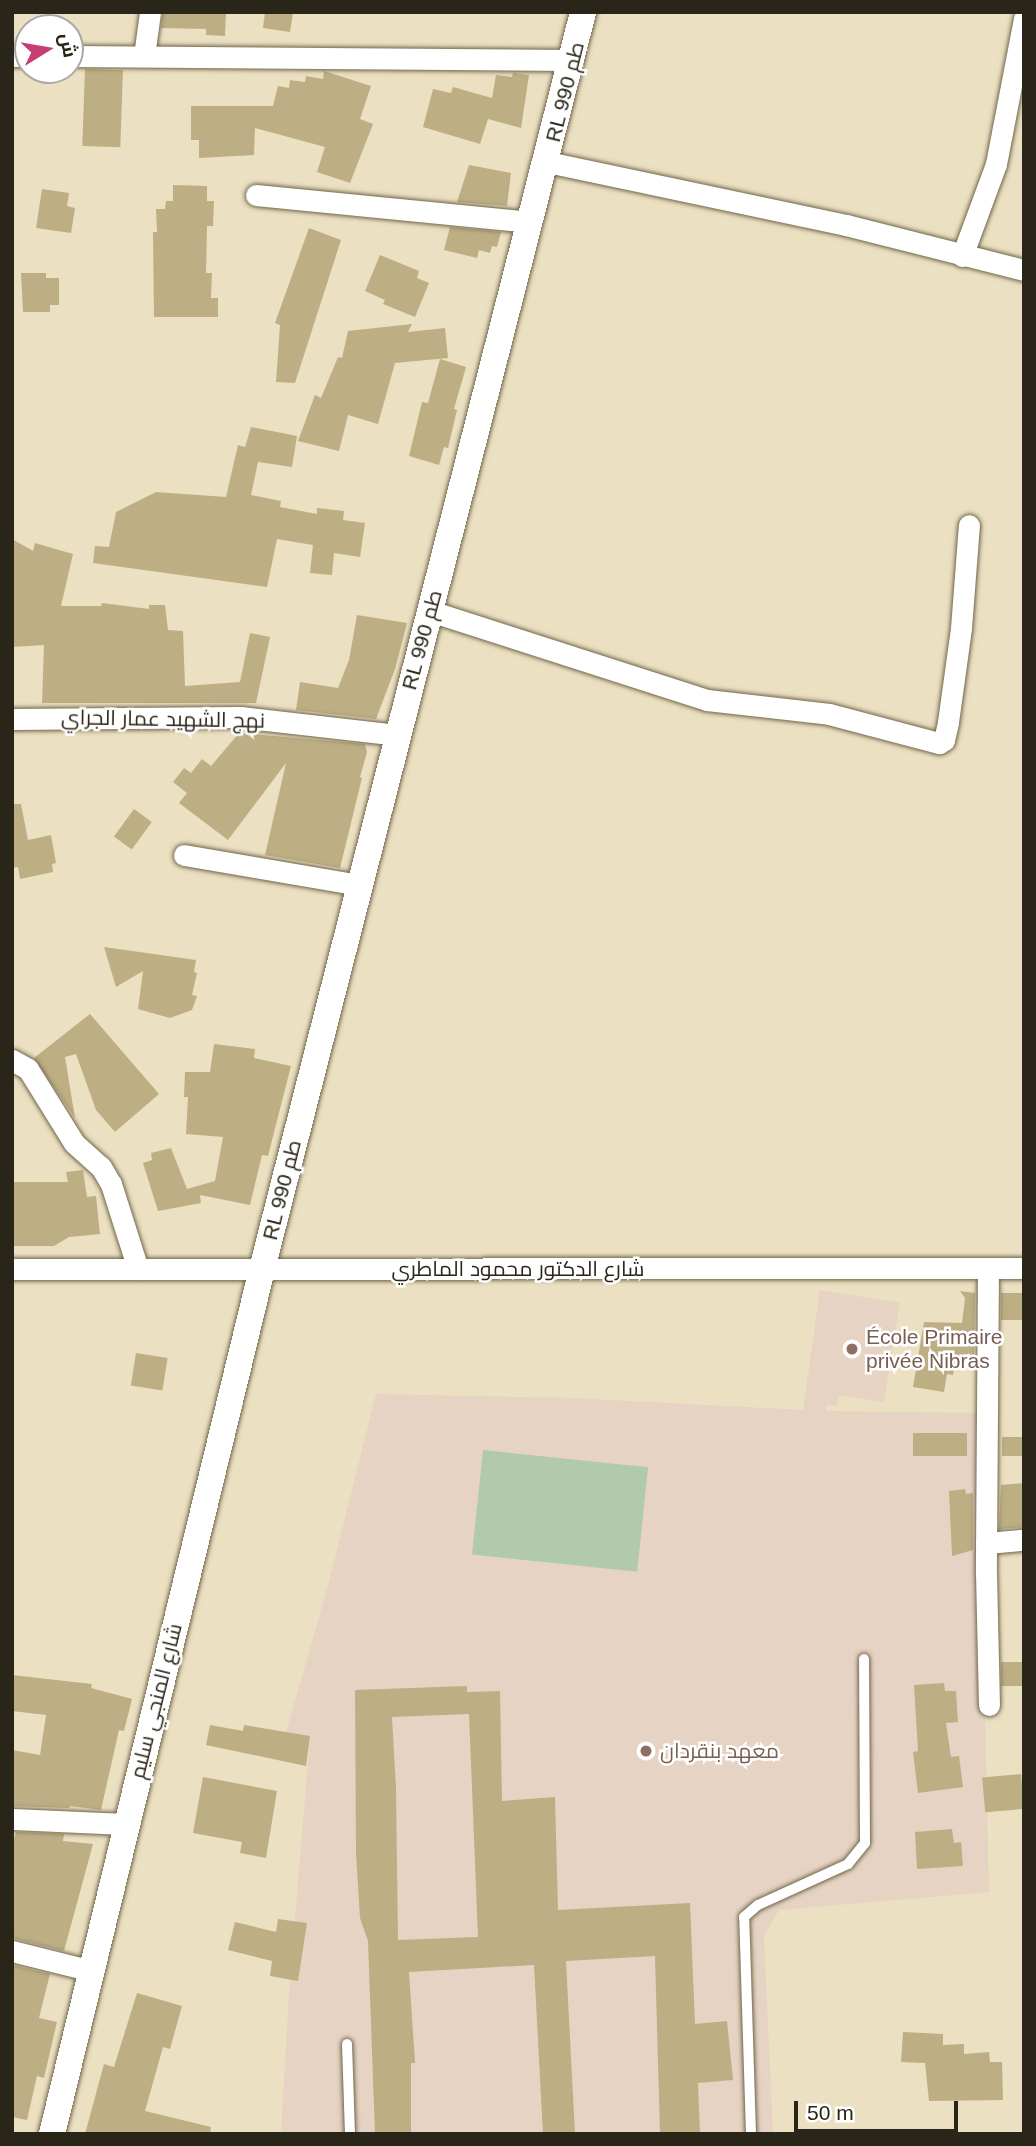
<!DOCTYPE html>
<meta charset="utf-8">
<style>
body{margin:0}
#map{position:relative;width:1036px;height:2146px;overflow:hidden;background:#ebe0c1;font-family:Arial,Cairo,sans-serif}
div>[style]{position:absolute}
.education>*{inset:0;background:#e6d3c3}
.green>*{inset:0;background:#b1caac;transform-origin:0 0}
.building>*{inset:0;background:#bdae84;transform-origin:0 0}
.roads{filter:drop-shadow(0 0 2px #70664a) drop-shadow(0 0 2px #70664a)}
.service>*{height:10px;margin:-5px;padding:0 5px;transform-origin:5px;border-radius:5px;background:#fff}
.minor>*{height:21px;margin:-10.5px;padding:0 10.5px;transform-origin:10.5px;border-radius:10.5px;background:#fff}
.tertiary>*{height:26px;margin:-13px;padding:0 13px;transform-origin:13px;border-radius:13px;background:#fff}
.dots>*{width:19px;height:19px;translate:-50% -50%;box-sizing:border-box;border:4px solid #fff;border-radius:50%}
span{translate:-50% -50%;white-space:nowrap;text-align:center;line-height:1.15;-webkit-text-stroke:5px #fff;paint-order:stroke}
.street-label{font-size:21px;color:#292519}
.education-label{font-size:21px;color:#785e54}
.left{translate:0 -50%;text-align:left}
.frame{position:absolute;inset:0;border:14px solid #292519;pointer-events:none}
.north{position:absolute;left:14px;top:14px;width:70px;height:70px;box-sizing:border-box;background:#fff;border:2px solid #a9a8a3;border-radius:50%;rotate:79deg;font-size:19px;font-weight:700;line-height:28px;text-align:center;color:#292519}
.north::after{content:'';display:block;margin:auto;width:24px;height:32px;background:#c73d75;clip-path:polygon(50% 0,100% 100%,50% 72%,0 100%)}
.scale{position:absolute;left:794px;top:2101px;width:164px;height:32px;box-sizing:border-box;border:4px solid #292519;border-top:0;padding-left:9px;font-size:21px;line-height:24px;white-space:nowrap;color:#292519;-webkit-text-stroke:5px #fff;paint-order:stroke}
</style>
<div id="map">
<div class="education">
<div style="clip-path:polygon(820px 1290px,900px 1303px,884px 1402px,839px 1395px,837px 1406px,827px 1405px,826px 1411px,978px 1413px,989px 1892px,779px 1910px,764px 1936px,773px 2134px,281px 2134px,289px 1993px,310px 1737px,286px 1732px,329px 1582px,376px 1394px,572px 1398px,803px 1410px)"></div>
</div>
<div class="green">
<div style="left:483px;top:1450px;width:166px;height:105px;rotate:6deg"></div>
</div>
<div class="building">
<div style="clip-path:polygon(163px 12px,226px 14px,225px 36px,206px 35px,206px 29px,161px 28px)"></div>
<div style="clip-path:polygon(265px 12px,293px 12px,290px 32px,263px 28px)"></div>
<div style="left:85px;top:69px;width:38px;height:77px;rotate:2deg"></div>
<div style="clip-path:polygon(324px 71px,371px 86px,360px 119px,373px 124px,350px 183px,317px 172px,325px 147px,255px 128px,254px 155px,199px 158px,199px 140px,191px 140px,191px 106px,273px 106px,278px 86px,289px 88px,290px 80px,305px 82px,306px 76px,323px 79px)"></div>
<div style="clip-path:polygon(513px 73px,529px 75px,521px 128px,488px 119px,480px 144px,423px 127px,433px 89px,451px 93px,453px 87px,492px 98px,496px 75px,512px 77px)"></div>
<div style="clip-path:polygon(469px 165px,511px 173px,507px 206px,457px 202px)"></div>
<div style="clip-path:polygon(173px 185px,207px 186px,207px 201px,214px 201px,213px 226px,207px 226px,206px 273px,212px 273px,211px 298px,218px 298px,218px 317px,154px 317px,153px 232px,157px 232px,156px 209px,165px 209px,166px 201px,173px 201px)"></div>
<div style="clip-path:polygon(42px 189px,69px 193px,67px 206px,75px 208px,71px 233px,36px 228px)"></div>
<div style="clip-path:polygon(450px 227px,501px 232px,497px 247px,492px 246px,490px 253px,479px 250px,477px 258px,444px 250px)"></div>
<div style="clip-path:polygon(309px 228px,341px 240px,295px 383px,276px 382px,280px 325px,275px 323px)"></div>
<div style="clip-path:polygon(380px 255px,419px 271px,417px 278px,429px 283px,415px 317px,383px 304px,385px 300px,365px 291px)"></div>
<div style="clip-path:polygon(21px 273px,46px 273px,46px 278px,59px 278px,59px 305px,50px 305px,50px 312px,23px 312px)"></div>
<div style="clip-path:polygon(412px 324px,408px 332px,445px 328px,448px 358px,395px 363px,378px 424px,348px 415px,339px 451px,298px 441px,315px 395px,321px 398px,338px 357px,342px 358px,348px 331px)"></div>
<div style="clip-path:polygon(440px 359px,466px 367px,454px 409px,457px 410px,448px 448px,444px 447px,439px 465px,409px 456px,422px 402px,428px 403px)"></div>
<div style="clip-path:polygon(251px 427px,297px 436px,292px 467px,258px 462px,251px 495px,281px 501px,280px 507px,317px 514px,317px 508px,344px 511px,343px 520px,365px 523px,360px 557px,334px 553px,332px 575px,310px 573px,313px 545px,277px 539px,267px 587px,93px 563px,95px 546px,109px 547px,116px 512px,156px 492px,226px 497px,238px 445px,245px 447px)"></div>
<div style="clip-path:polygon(12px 539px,33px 551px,35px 543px,73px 554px,61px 606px,101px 606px,102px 603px,149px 609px,149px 605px,165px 605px,168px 630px,183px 631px,185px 686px,240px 682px,250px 633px,270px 637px,256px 703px,42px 703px,44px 645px,12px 647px)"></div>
<div style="clip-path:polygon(357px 615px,407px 623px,395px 669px,376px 719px,296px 710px,300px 682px,338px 688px,349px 660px)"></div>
<div style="clip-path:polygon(239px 733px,365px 744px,367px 752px,360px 777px,362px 778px,340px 868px,265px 855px,286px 763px,228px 840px,179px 803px,187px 793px,173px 782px,184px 768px,191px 773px,202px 759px,211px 766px)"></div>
<div style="clip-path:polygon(12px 804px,21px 804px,28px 840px,51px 835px,56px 863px,52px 864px,53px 872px,20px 879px,18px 867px,12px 868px)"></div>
<div style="left:134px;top:809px;width:22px;height:34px;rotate:36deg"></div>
<div style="clip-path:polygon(104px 947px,196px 960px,194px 972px,197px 973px,192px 995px,197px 996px,192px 1010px,170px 1018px,138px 1009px,143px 971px,116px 987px)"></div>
<div style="clip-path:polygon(90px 1014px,159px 1094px,115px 1132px,96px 1110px,76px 1054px,65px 1057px,75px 1118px,34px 1058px)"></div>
<div style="clip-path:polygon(214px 1044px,255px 1049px,254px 1058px,291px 1066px,268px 1156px,262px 1155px,250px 1205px,200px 1195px,201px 1203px,158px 1211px,143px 1163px,152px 1160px,151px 1153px,171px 1148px,187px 1189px,215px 1181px,223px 1137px,186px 1134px,188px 1097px,184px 1097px,185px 1072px,210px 1072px)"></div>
<div style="clip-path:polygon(83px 1170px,87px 1197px,96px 1196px,100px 1234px,69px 1237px,54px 1246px,12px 1246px,12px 1182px,68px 1182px,66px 1172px)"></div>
<div style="clip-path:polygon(960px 1291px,975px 1293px,974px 1358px,956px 1356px,953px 1375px,947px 1374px,944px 1392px,913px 1387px,924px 1322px,962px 1323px,965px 1298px)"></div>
<div style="left:1024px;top:1293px;width:27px;height:23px;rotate:90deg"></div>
<div style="left:136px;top:1353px;width:32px;height:33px;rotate:9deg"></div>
<div style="left:967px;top:1433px;width:23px;height:54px;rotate:90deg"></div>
<div style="left:1002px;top:1437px;width:22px;height:19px"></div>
<div style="clip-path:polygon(1024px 1483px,1024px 1527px,999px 1529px,1001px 1485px)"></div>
<div style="clip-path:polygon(965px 1489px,966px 1494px,973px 1493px,973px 1550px,952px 1556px,949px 1491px)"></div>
<div style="left:1024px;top:1662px;width:24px;height:23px;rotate:90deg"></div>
<div style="clip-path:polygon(12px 1675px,92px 1684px,91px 1688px,132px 1699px,124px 1731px,119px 1730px,101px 1810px,70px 1806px,69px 1808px,12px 1806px,12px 1750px,40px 1755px,46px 1715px,12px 1711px)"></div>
<div style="clip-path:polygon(944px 1683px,945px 1691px,956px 1691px,958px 1722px,946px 1723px,951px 1757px,959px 1756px,963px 1787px,918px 1793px,913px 1752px,918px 1751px,914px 1685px)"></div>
<div style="clip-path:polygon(evenodd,467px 1686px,467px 1692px,500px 1691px,502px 1801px,555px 1797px,558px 1910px,690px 1903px,695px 2024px,727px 2021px,733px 2080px,698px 2083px,700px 2134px,660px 2134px,655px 1956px,566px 1961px,575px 2134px,543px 2134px,534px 1965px,409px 1972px,415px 2063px,411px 2063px,411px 2134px,375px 2134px,368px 1941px,360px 1918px,356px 1853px,355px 1690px,467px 1686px,469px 1714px,478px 1937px,398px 1940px,396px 1788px,392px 1717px,469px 1714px)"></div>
<div style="clip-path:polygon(210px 1725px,243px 1731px,244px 1725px,310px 1736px,306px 1766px,206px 1745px)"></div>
<div style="left:1021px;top:1774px;width:35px;height:39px;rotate:85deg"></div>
<div style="clip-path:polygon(203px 1777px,277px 1791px,266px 1858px,240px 1853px,242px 1842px,193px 1833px)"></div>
<div style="clip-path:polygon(952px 1829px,954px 1843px,961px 1842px,963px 1866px,917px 1869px,915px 1832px)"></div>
<div style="clip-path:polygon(16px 1832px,64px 1834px,63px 1841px,93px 1844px,64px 1951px,12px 1938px,12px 1845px)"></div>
<div style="clip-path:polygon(278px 1919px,307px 1923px,298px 1981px,270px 1976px,272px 1961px,228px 1950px,235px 1922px,276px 1932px)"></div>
<div style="clip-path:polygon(12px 1965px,50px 1974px,39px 2018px,57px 2022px,44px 2078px,37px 2076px,27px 2120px,12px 2117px)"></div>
<div style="clip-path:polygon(137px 1993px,182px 2006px,170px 2049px,163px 2047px,145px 2111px,211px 2127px,210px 2134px,85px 2134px,104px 2064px,114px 2067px)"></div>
<div style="clip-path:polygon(903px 2032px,943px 2034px,943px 2045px,964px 2044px,964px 2054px,989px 2052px,990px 2062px,1002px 2062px,1003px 2100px,929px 2101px,925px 2063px,901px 2062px)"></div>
</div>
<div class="roads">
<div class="service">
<div style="left:347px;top:2044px;width:90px;rotate:88.1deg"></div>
<div style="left:751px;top:2134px;width:217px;rotate:-91.8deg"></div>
<div style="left:744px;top:1917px;width:18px;rotate:-41deg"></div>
<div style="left:758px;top:1905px;width:99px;rotate:-24.5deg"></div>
<div style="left:848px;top:1864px;width:27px;rotate:-51deg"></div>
<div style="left:865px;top:1843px;width:184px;rotate:-90.3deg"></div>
</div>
<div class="minor">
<div style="left:12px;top:56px;width:16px"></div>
<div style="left:70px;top:56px;width:503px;rotate:0.46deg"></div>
<div style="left:144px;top:56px;width:44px;rotate:-82.2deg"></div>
<div style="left:547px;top:162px;width:306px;rotate:11.9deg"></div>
<div style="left:846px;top:225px;width:184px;rotate:14.2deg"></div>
<div style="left:256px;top:195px;width:276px;rotate:5.6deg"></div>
<div style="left:962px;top:256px;width:98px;rotate:-69.7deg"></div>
<div style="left:996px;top:164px;width:149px;rotate:-79.1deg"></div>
<div style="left:430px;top:611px;width:291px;rotate:17.8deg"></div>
<div style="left:707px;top:700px;width:123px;rotate:6.5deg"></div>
<div style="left:829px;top:714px;width:114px;rotate:14.8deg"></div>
<div style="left:939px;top:743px;width:6px;rotate:-31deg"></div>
<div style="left:944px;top:740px;width:18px;rotate:-77deg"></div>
<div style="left:948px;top:722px;width:95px;rotate:-82.1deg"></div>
<div style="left:961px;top:628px;width:103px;rotate:-85.6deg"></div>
<div style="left:12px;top:719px;width:228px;rotate:-0.5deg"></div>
<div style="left:240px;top:717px;width:158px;rotate:6.5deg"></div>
<div style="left:184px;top:855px;width:178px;rotate:9.7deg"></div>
<div style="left:12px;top:1060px;width:18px;rotate:29deg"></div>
<div style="left:28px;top:1069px;width:87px;rotate:58.1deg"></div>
<div style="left:74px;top:1143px;width:36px;rotate:42deg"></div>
<div style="left:101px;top:1167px;width:20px;rotate:60deg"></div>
<div style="left:111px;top:1184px;width:89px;rotate:72.4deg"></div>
<div style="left:988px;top:1268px;width:305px;rotate:90.4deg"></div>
<div style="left:986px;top:1573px;width:132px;rotate:88.7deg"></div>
<div style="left:12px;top:1269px;width:1012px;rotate:-0.06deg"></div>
<div style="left:986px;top:1543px;width:38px;rotate:-5deg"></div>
<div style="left:12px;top:1819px;width:114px;rotate:2.5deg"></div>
<div style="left:12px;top:1951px;width:82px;rotate:14deg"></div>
</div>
<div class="tertiary">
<div style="left:52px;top:2134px;width:890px;rotate:-76.35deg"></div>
<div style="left:262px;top:1269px;width:1297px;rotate:-75.67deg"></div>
</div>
</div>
<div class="dots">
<div style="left:852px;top:1349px;background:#8d6e63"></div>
<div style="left:646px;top:1751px;background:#8d6e63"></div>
</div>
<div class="street-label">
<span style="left:565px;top:92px;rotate:-76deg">RL طم 990</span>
<span style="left:422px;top:640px;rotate:-75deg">RL طم 990</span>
<span style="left:163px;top:719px;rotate:1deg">نهج الشهيد عمار الجراي</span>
<span style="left:282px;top:1190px;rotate:-76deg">RL طم 990</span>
<span style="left:518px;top:1269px">شارع الدكتور محمود الماطري</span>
<span style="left:156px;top:1701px;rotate:-76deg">شارع المنجي سليم</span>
</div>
<div class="education-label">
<span class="left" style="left:866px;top:1349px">École Primaire<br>privée Nibras</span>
<span class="left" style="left:660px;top:1751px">معهد بنقردان</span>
</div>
<div class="frame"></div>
<div class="north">ش</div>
<div class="scale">50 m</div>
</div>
